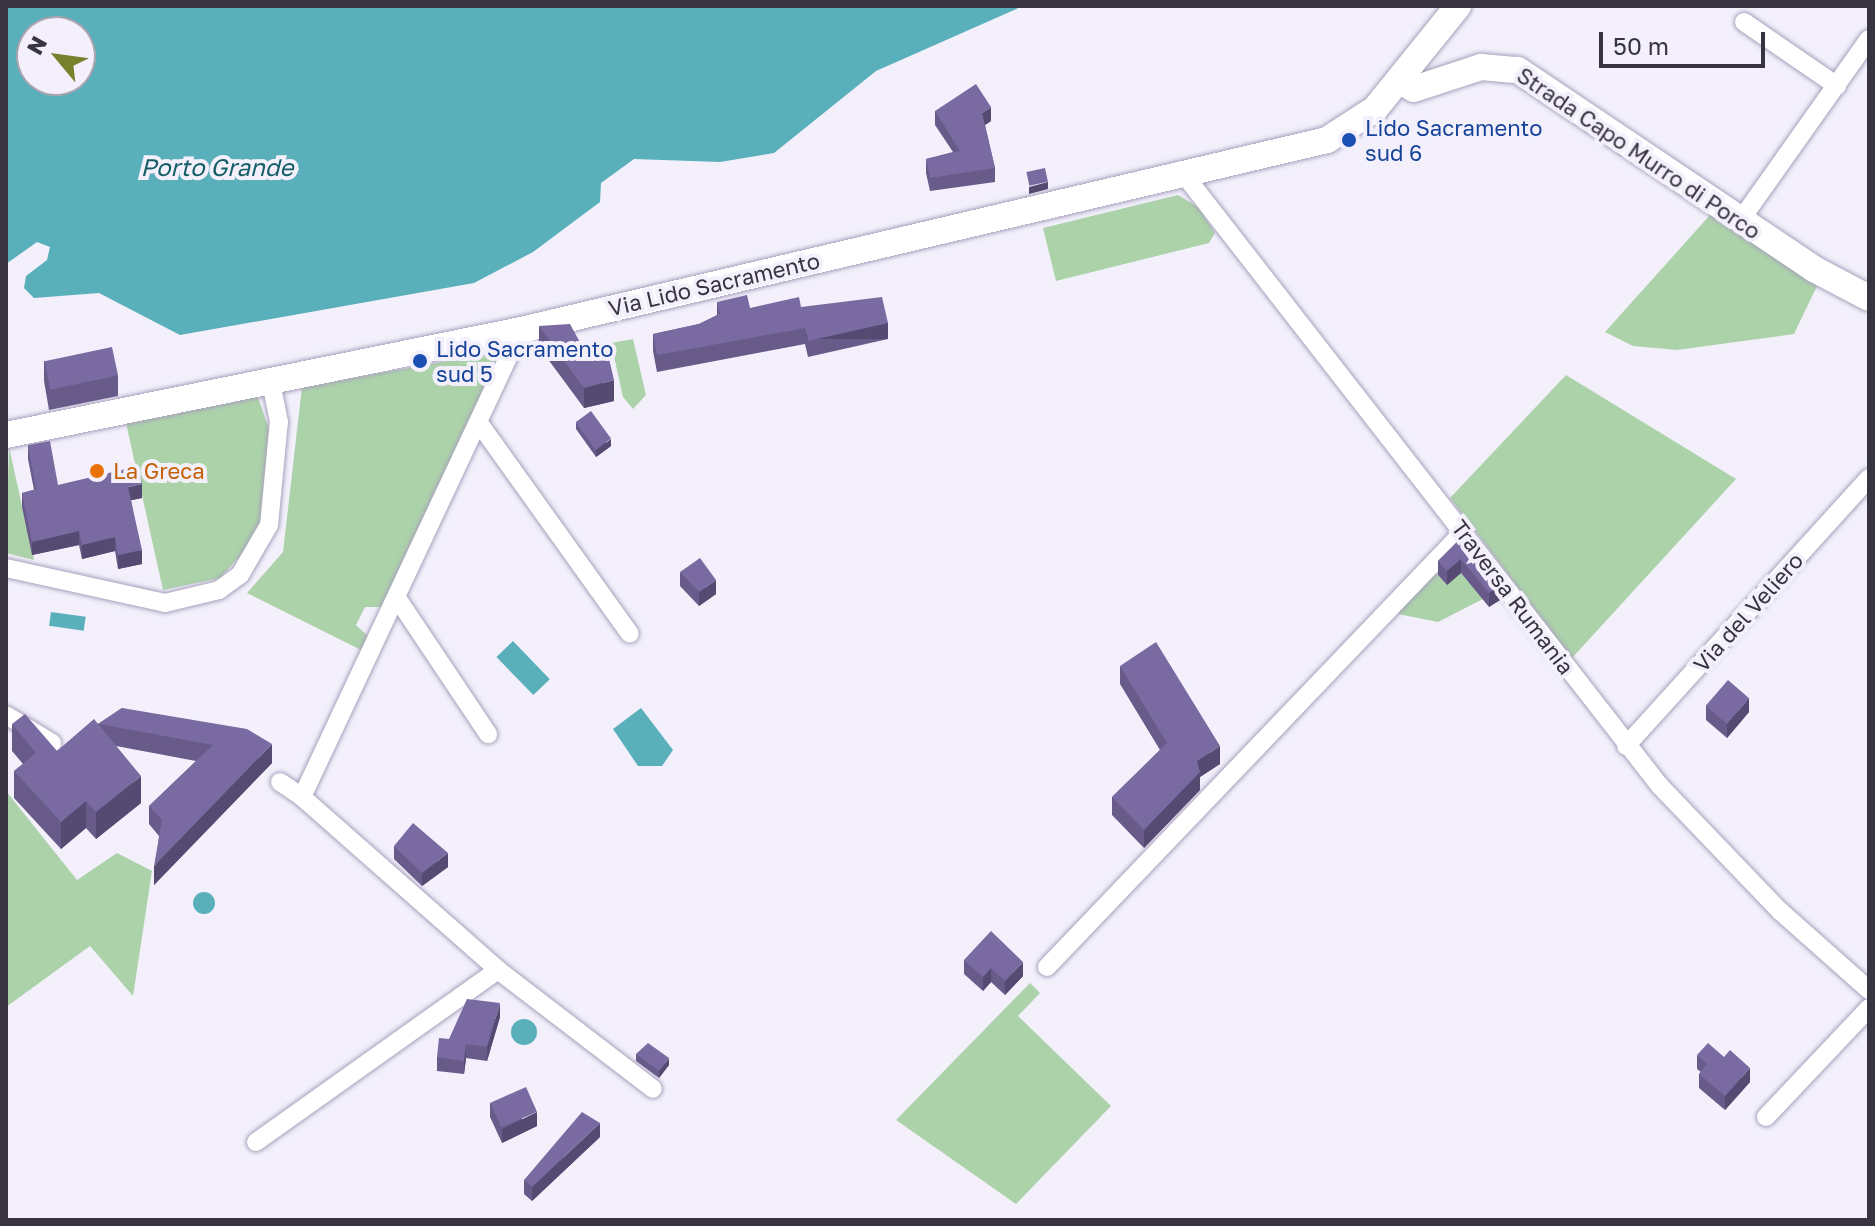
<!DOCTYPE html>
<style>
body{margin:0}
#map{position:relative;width:1875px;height:1226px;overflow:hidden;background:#f3f0fc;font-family:"Golos Text",sans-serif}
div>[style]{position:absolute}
.green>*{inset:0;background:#acd2aa}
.water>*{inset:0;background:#59afba;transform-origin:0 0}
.round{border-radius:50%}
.roads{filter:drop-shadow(0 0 2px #a8a0bc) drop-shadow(0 0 2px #a8a0bc)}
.street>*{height:18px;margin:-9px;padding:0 9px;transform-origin:9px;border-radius:9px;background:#fff}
.secondary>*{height:26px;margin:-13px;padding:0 13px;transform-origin:13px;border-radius:13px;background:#fff}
.wall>*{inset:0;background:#685b8a}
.shaded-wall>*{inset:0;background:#554a71;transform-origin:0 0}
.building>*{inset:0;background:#796aa1;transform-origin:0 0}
.dots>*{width:22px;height:22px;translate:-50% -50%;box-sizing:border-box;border:4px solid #f3f0fc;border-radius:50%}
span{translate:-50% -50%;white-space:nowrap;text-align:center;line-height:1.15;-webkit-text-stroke:8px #f3f0fc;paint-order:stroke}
.transit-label{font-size:22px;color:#164399}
.left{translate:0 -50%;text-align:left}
.street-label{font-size:22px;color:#37333f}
.food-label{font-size:22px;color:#c56008}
.water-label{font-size:24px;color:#175f67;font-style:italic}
.frame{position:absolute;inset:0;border:8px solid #37333f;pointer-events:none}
.north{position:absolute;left:16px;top:16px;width:80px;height:80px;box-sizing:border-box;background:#f3f0fc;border:2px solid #a8a4b0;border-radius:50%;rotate:299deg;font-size:22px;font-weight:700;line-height:32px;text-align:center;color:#37333f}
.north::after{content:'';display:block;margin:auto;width:28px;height:36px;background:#77802c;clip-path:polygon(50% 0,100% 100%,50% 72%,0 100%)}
.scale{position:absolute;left:1599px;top:32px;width:166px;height:36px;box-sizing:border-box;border:4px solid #37333f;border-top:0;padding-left:10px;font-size:24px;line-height:28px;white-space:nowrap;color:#37333f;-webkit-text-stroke:6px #f3f0fc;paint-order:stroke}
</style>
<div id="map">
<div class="green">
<div style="clip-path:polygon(1178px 195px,1198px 207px,1215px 233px,1209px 243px,1056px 281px,1043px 228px)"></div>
<div style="clip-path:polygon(1710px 215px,1817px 286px,1794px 334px,1677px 350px,1633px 346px,1605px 332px)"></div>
<div style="clip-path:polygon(633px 339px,646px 395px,633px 409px,623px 397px,611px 343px)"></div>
<div style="clip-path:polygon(493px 353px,498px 360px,382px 607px,365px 607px,356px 625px,368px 636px,361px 650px,247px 593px,283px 552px,302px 387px)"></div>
<div style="clip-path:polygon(1566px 375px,1736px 479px,1572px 658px,1450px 498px)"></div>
<div style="clip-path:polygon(256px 392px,269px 429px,260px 534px,220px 578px,163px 590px,126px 423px)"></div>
<div style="clip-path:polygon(9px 447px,34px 560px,6px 553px)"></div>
<div style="clip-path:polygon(1434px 571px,1447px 585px,1461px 573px,1483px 599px,1438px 622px,1393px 613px)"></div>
<div style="clip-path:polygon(6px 791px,77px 880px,117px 853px,152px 871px,133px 996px,90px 946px,6px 1007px)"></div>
<div style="clip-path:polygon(1030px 983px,1040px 993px,1018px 1016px,1111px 1106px,1016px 1204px,896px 1120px)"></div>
</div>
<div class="water">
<div style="clip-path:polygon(evenodd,6px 6px,1023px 6px,876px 71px,774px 153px,720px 162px,634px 159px,601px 183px,600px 202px,533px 252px,474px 283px,180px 335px,99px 293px,34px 298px,24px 288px,26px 276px,47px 260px,50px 247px,37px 242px,6px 264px,6px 6px,32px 32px,80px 32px,80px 80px,32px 80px,32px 32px)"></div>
<div style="left:51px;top:612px;width:35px;height:14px;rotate:8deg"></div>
<div style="left:513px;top:641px;width:53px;height:23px;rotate:46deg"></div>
<div style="clip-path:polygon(641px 708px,673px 750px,662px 766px,638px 766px,613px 729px)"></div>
<div class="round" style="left:193px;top:892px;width:22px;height:22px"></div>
<div class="round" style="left:511px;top:1019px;width:26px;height:26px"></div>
</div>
<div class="roads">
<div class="street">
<div style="left:1744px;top:22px;width:113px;rotate:34.5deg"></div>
<div style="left:1186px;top:177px;width:772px;rotate:52.11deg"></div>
<div style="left:1660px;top:786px;width:173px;rotate:46.2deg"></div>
<div style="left:1780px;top:911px;width:119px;rotate:41.6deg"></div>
<div style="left:1740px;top:221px;width:223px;rotate:-54.7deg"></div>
<div style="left:521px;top:330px;width:516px;rotate:115.12deg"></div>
<div style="left:302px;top:797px;width:261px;rotate:41.4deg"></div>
<div style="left:498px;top:970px;width:195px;rotate:37.5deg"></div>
<div style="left:479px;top:423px;width:259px;rotate:54.4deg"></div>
<div style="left:6px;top:568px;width:163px;rotate:12.4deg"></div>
<div style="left:165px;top:603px;width:56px;rotate:-13.5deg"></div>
<div style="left:219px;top:590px;width:26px;rotate:-36deg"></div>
<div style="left:240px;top:575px;width:58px;rotate:-59.9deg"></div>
<div style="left:269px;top:525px;width:103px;rotate:-84.5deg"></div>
<div style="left:279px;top:422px;width:46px;rotate:-101.3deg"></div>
<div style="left:397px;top:598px;width:164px;rotate:56.2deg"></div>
<div style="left:6px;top:715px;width:54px;rotate:31.3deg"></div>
<div style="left:1626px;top:746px;width:362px;rotate:-47.8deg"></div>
<div style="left:280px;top:782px;width:27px;rotate:34deg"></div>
<div style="left:1047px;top:967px;width:603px;rotate:-46.28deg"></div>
<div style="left:1766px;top:1117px;width:150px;rotate:-46.6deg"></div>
<div style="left:256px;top:1142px;width:297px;rotate:-35.4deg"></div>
</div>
<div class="secondary">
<div style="left:1399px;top:80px;width:17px;rotate:31deg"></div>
<div style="left:1414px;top:89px;width:71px;rotate:-18.2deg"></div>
<div style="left:1481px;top:67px;width:37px;rotate:5deg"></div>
<div style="left:1518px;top:70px;width:357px;rotate:33.9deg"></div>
<div style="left:1814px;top:269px;width:62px;rotate:27.8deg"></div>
<div style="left:6px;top:435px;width:526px;rotate:-11.52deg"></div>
<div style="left:521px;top:330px;width:828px;rotate:-13.26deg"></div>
<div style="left:1327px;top:140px;width:57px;rotate:-32.9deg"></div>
<div style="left:1375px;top:109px;width:132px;rotate:-51.1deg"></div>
</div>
</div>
<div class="wall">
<div style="clip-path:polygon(935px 111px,991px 121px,985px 125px,995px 168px,995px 182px,930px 191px,926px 173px,926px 159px,953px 152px,935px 125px)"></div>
<div style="clip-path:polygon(717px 302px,750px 308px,801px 307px,888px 339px,808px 357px,805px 344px,657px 372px,653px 351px,653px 334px,699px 324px,717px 315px)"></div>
<div style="clip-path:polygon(539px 326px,582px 346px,614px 401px,584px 408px,539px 347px)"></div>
<div style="clip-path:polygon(44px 361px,118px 375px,118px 396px,49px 410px,44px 381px)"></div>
<div style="clip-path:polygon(576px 422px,611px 446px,596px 457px,576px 429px)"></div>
<div style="clip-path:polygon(28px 445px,58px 485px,142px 498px,131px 500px,142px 564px,118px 569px,115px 551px,82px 559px,79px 545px,32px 555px,22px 507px,22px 493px,34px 490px,28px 459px)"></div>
<div style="clip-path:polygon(1462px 537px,1500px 600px,1489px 607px,1461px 573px,1447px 585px,1438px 575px,1438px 561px)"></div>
<div style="clip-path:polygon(680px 572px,716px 594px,699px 606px,680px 586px)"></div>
<div style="clip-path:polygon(1120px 666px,1220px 764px,1200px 777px,1200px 790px,1144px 848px,1112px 815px,1112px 797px,1160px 750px,1120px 684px)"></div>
<div style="clip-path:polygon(1706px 706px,1749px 712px,1727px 738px,1706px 720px)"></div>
<div style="clip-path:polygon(122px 708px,272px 763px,154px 885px,159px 836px,149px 824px,149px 806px,196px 761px,116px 746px,141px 803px,96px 839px,86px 828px,61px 849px,14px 798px,14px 771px,23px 764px,12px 751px,12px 724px,57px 751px)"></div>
<div style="clip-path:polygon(394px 846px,448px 867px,422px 886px,394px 859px)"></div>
<div style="clip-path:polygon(964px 960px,1023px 976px,1005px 995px,991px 982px,983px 991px,964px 974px)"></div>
<div style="clip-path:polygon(500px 1017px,487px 1061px,466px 1058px,464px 1074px,437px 1071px,437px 1057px,449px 1039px)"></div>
<div style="clip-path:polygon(636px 1054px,669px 1065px,659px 1078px,636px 1061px)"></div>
<div style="clip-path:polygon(1697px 1055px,1750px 1082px,1725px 1110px,1699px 1088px,1699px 1074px,1701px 1072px,1697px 1069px)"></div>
<div style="clip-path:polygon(490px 1103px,537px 1126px,502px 1143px,490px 1117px)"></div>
<div style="clip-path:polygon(600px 1137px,532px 1201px,524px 1194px,524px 1180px)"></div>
</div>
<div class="shaded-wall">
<div style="clip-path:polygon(991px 107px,991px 121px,982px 127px,982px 113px)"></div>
<div style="clip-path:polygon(1048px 182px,1048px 189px,1029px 194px,1029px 187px)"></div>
<div style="left:888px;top:323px;width:16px;height:82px;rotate:90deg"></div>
<div style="clip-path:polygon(614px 380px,614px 401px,584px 408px,584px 388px)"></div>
<div style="clip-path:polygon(611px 439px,611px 446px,596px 457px,596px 450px)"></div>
<div style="clip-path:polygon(142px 484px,142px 498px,128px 501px,128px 487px)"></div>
<div style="clip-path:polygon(79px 531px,79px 545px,32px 555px,32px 542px)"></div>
<div style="clip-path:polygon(115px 537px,115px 551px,82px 559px,82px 545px)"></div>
<div style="clip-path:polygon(142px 550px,142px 564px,118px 569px,118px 555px)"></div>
<div style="clip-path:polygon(1461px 559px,1461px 573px,1447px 585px,1447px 571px)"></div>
<div style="clip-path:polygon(716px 580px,716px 594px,699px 606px,699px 592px)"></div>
<div style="clip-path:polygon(1500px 586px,1500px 600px,1489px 607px,1489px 593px)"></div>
<div style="clip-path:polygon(1749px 698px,1749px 712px,1727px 738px,1727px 724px)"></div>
<div style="clip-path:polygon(272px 744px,272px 763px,154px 885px,154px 866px)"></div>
<div style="clip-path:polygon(1220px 746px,1220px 764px,1200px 777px,1200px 790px,1144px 848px,1144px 830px,1197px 761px)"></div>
<div style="clip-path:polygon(141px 776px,141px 803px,96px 839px,96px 812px)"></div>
<div style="clip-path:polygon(86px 801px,86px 828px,61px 849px,61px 822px)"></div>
<div style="clip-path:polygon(448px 853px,448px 867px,422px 886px,422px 873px)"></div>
<div style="clip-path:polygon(1023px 962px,1023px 976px,1005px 995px,1005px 981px)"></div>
<div style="clip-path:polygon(991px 968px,991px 982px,983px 991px,983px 977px)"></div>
<div style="clip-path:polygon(500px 1003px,500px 1017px,487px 1061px,487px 1047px)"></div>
<div style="clip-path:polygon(466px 1044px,466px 1058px,464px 1074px,464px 1061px)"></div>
<div style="clip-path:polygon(669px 1058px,669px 1065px,659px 1078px,659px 1071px)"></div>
<div style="clip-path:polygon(1750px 1068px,1750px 1082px,1725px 1110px,1725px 1096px)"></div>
<div style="clip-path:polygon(537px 1112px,537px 1126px,502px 1143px,502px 1129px)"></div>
<div style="clip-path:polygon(600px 1123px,600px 1137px,532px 1201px,532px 1187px)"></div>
</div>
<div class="building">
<div style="clip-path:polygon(976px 84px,991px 107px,982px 113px,995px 168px,930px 178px,926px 159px,960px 151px,935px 111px)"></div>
<div style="left:1045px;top:168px;width:14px;height:19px;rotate:78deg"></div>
<div style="clip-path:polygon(747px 295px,750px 308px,799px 297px,801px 307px,882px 297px,888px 323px,808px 341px,805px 328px,657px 355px,653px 334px,699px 324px,720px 314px,717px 302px)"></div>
<div style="clip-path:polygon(570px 324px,582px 346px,606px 346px,614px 380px,584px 388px,539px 326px)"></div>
<div style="left:112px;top:347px;width:29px;height:69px;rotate:78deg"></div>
<div style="left:591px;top:411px;width:34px;height:19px;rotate:54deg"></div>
<div style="clip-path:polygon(50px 441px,58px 485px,138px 466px,142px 484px,128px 487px,142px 550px,118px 555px,115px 537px,82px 545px,79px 531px,32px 542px,22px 493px,36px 489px,28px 445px)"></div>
<div style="clip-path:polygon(1462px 537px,1500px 586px,1489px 593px,1461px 559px,1447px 571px,1438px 561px)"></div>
<div style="clip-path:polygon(700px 558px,716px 580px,699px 592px,680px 572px)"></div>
<div style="clip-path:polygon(1156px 642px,1220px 746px,1197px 761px,1200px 772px,1144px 830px,1112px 797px,1167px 743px,1120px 666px)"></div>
<div style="left:1728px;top:680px;width:28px;height:34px;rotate:41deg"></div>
<div style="clip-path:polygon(122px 708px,247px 729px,272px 744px,154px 866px,162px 820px,149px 806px,213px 745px,99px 724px)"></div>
<div style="clip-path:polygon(25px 714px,57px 751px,94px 719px,141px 776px,96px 812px,86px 801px,61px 822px,14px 771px,36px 753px,12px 724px)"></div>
<div style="clip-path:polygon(413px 823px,448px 853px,422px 873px,394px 846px)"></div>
<div style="clip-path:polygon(991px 931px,1023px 962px,1005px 981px,991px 968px,983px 977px,964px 960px)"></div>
<div style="clip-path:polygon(467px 999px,500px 1003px,487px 1047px,466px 1044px,464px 1061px,437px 1057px,439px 1038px,449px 1039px)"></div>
<div style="clip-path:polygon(648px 1043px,669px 1058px,659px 1071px,636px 1054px)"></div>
<div style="clip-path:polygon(1708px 1043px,1724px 1057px,1730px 1050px,1750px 1068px,1725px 1096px,1699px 1074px,1707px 1064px,1697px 1055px)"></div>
<div style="left:526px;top:1087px;width:27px;height:39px;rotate:66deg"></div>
<div style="clip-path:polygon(582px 1112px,600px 1123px,532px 1187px,524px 1180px)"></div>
</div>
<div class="dots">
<div style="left:1349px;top:140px;background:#1a4fb4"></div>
<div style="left:420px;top:361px;background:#1a4fb4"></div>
<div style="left:97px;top:471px;background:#e8710a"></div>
</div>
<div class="transit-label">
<span class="left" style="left:1365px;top:140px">Lido Sacramento<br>sud 6</span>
<span class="left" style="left:436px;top:361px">Lido Sacramento<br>sud 5</span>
</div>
<div class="street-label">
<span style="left:1639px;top:153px;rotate:34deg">Strada Capo Murro di Porco</span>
<span style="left:714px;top:284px;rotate:-13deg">Via Lido Sacramento</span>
<span style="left:1513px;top:597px;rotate:53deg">Traversa Rumania</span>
<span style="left:1748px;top:612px;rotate:-48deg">Via del Veliero</span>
</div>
<div class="food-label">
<span class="left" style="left:113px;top:471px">La Greca</span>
</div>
<div class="water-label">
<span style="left:217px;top:167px">Porto Grande</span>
</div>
<div class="frame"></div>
<div class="north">N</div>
<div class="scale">50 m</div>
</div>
